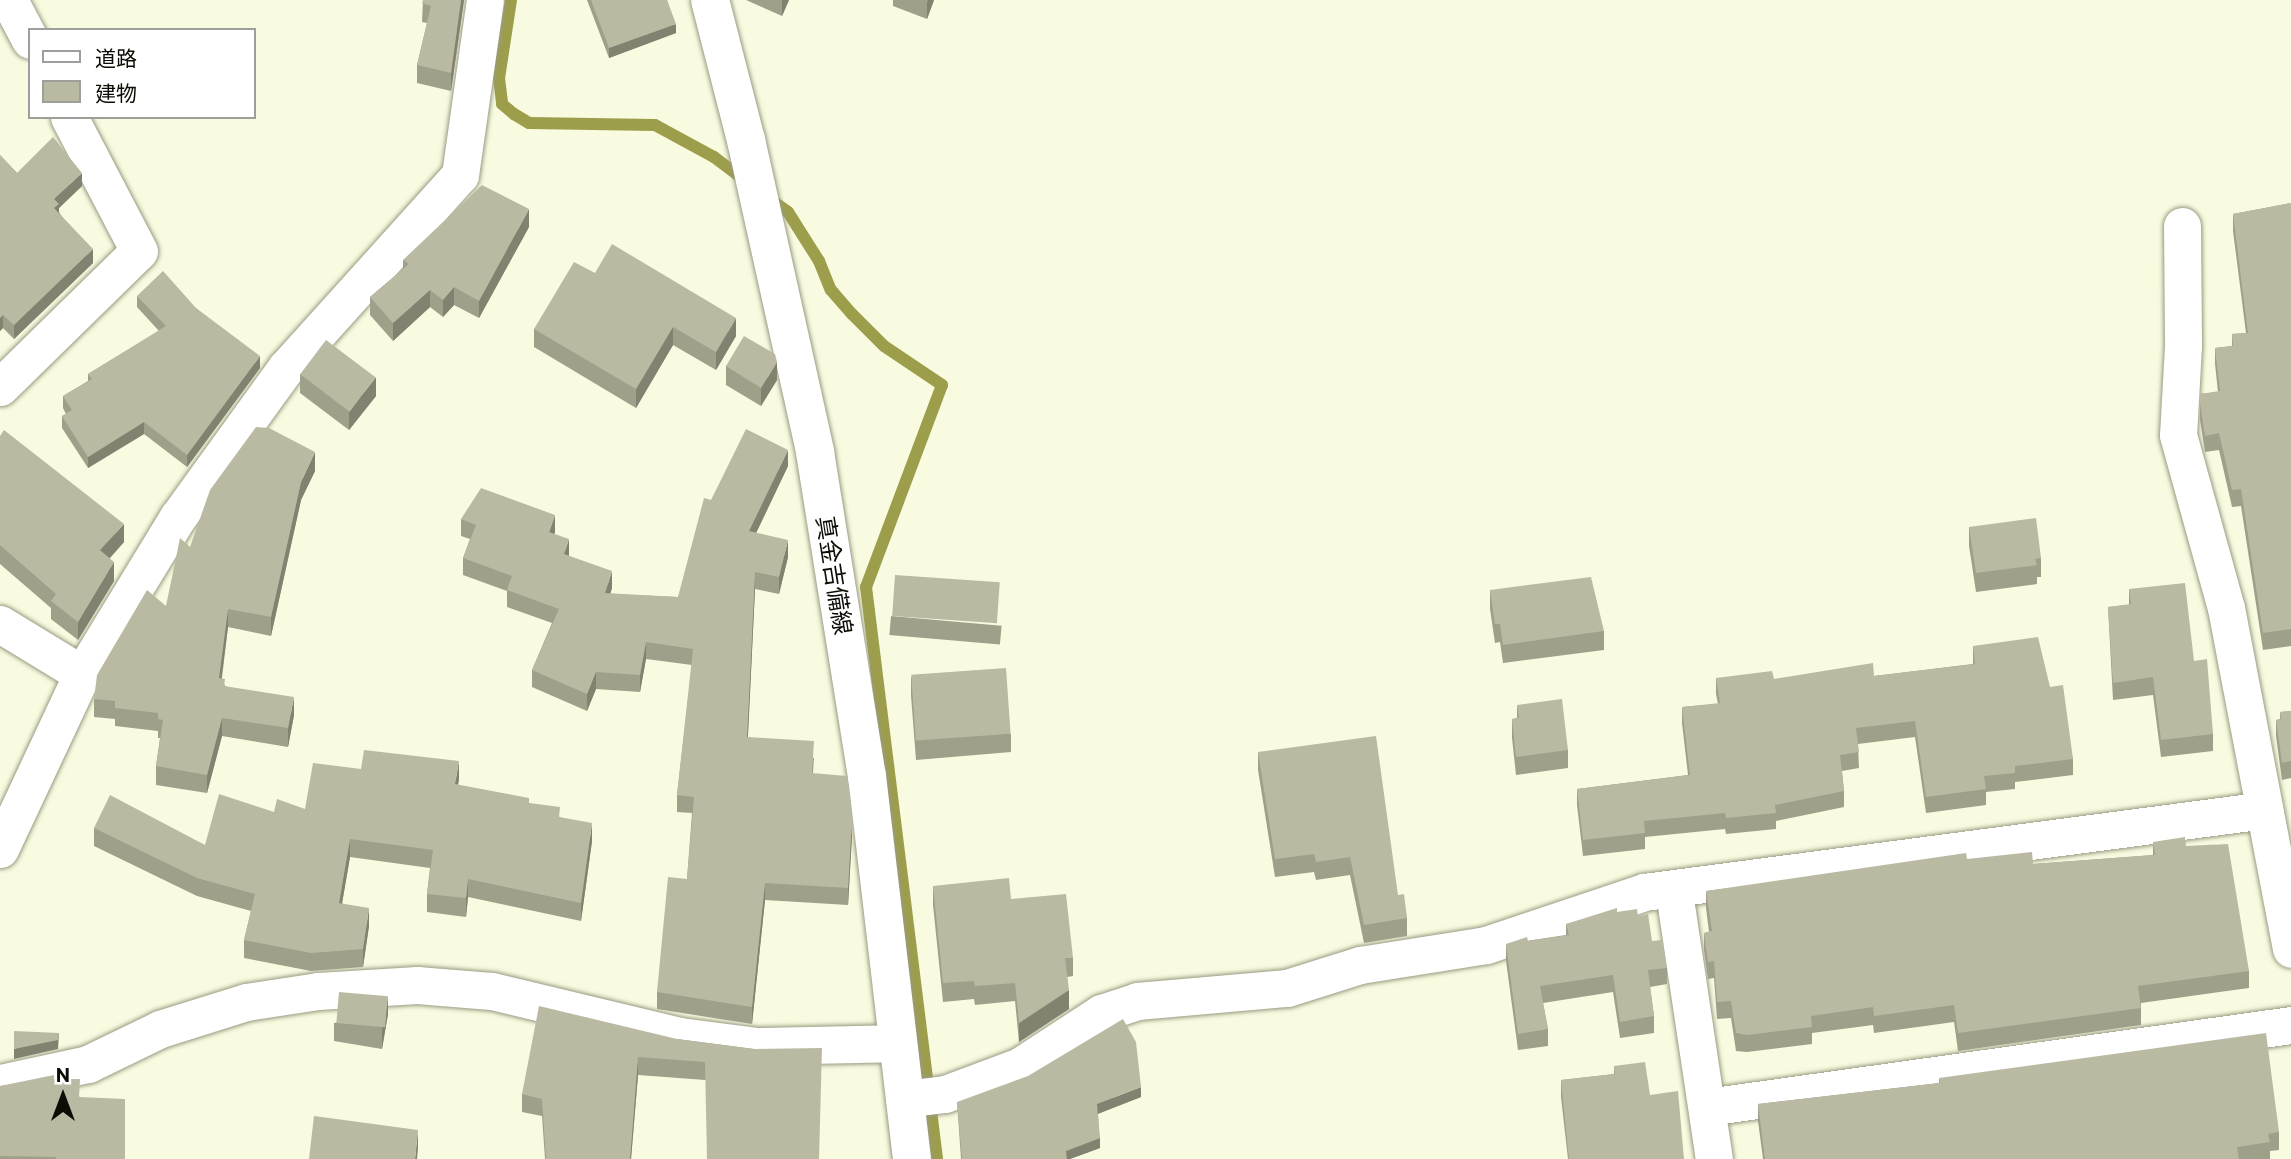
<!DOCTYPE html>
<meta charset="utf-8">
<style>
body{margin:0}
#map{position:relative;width:2291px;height:1159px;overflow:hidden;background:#f9fbe0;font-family:Commissioner,"Noto Sans JP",sans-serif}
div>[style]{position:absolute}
.stream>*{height:12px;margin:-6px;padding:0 6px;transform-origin:6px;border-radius:6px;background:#9d9e4b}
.roads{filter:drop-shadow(0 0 2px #999a81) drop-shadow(0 0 2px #999a81)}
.street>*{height:37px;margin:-18.5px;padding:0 18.5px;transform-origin:18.5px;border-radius:18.5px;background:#fff}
.secondary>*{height:38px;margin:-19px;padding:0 19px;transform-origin:19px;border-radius:19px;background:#fff}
.wall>*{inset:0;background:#9fa08a;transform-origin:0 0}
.shaded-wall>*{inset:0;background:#828271}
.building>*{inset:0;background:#b9baa1;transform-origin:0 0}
span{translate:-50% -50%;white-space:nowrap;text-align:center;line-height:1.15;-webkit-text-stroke:5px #fff;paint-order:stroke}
.street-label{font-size:24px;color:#0d0d05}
.legend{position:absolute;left:28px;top:28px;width:228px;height:91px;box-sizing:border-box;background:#fff;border:2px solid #9e9e9b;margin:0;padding:9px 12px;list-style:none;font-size:21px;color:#0d0d05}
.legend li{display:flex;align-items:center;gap:14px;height:35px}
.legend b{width:35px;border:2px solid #9e9e9b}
.north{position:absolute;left:28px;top:1061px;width:70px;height:70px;-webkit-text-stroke:5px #fff;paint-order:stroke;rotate:0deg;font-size:19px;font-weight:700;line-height:28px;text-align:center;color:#0d0d05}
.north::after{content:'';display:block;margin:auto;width:24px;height:32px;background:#0d0d05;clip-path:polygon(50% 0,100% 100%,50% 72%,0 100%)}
</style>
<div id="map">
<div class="stream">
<div style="left:511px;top:0;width:79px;rotate:98.7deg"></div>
<div style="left:499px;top:78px;width:26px;rotate:83deg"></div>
<div style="left:502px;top:104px;width:16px;rotate:40deg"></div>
<div style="left:514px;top:114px;width:17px;rotate:31deg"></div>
<div style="left:529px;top:123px;width:126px;rotate:0.9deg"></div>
<div style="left:655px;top:125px;width:67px;rotate:28.5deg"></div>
<div style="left:714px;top:157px;width:39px;rotate:37deg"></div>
<div style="left:768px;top:198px;width:24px;rotate:35deg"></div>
<div style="left:788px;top:212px;width:58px;rotate:57.7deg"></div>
<div style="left:819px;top:261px;width:31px;rotate:68deg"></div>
<div style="left:831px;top:290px;width:32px;rotate:49deg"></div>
<div style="left:852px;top:314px;width:45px;rotate:45deg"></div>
<div style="left:884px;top:346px;width:70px;rotate:33.9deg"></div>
<div style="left:942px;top:385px;width:216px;rotate:110.6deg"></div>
<div style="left:866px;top:587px;width:576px;rotate:82.92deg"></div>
</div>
<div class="roads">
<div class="street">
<div style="left:9px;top:0;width:45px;rotate:62.3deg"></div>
<div style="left:2182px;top:226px;width:120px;rotate:89.5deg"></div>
<div style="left:2183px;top:346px;width:89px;rotate:93.2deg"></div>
<div style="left:2178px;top:435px;width:180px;rotate:74.5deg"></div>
<div style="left:2226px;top:608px;width:347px;rotate:79.2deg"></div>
<div style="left:0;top:387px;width:194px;rotate:-44.4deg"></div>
<div style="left:139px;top:251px;width:151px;rotate:-117.6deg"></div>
<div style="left:0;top:624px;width:96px;rotate:31.4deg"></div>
<div style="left:0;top:849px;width:193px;rotate:-64.9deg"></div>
<div style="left:82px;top:674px;width:184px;rotate:-58.6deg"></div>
<div style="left:178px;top:517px;width:184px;rotate:-54.1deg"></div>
<div style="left:286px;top:368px;width:260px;rotate:-48deg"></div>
<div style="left:460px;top:175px;width:177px;rotate:-81.9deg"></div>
<div style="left:1674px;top:892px;width:270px;rotate:81.5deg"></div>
<div style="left:0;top:1083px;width:90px;rotate:-12.2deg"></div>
<div style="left:88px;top:1064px;width:80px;rotate:-25.9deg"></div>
<div style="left:160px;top:1029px;width:90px;rotate:-17.4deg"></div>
<div style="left:246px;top:1002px;width:73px;rotate:-8.7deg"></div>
<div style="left:318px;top:991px;width:99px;rotate:-3.5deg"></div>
<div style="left:417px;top:985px;width:75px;rotate:4.6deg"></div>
<div style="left:492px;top:991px;width:193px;rotate:13.5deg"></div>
<div style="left:680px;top:1036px;width:78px;rotate:7.4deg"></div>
<div style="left:757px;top:1046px;width:140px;rotate:-1.2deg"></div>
<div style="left:904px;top:1099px;width:41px;rotate:-7deg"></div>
<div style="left:945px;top:1094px;width:80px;rotate:-20.5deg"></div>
<div style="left:1020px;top:1066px;width:97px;rotate:-33.2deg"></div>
<div style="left:1101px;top:1013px;width:38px;rotate:-18deg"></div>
<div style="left:1137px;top:1001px;width:151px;rotate:-5deg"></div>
<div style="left:1287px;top:988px;width:77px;rotate:-17.5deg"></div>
<div style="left:1360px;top:965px;width:128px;rotate:-9deg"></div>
<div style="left:1486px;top:945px;width:167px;rotate:-18.5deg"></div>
<div style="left:1644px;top:892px;width:626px;rotate:-7.52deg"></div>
<div style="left:1707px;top:1107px;width:590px;rotate:-7.99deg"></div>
</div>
<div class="secondary">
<div style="left:710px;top:0;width:145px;rotate:75.6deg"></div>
<div style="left:746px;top:140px;width:320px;rotate:77.5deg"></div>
<div style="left:815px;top:452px;width:328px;rotate:80.9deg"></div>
<div style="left:867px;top:776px;width:386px;rotate:83.3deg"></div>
</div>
</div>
<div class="wall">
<div style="clip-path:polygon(423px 0,464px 0,451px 91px,417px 83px,417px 65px,427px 23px,422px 22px)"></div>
<div style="clip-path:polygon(587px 0,667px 0,676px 33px,609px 58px)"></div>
<div style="clip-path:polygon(746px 0,789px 0,782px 16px)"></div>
<div style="clip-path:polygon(893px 0,934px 0,927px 19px,893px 6px)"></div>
<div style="clip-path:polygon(0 155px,17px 173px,82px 186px,59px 208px,59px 212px,93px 263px,14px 339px,3px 328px,0 331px)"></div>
<div style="clip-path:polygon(2291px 203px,2291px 646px,2263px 650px,2241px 506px,2232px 507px,2219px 450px,2205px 452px,2200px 420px,2200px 394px,2218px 392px,2215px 364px,2215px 348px,2232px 346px,2232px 334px,2246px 333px,2233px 231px,2233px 214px)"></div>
<div style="clip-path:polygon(529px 227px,479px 318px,454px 305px,443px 317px,430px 307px,393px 341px,370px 315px,370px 297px,403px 269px,403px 260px)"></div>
<div style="clip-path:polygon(595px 273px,736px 336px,716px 370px,673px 345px,636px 408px,534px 347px,534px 329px)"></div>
<div style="clip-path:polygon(137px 296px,196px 308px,260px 368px,187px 467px,144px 434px,88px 468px,62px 428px,62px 416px,66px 414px,63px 408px,63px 396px,88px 381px,88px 374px,159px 331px,137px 307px)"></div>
<div style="clip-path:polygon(726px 366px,777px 380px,761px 406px,726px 385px)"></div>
<div style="clip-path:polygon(300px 374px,376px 396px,349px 430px,300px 393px)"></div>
<div style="clip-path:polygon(0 436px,124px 542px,110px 558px,114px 581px,78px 640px,51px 619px,51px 608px,0 564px)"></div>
<div style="clip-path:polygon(788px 466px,756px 533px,788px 557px,779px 594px,755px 589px,748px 737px,814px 758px,813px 773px,852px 836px,848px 905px,765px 900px,752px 1024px,657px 1009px,657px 992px,687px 879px,692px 813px,677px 812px,677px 795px,692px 665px,646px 659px,640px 692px,596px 689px,587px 711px,532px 687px,532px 670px,552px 623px,507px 607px,507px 591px,463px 575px,463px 558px,470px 539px,461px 536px,461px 519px,555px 532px,554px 534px,569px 556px,612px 588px,610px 594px,678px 597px,711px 500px)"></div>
<div style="clip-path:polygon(315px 471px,301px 500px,271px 636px,228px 627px,222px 678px,225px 686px,294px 715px,288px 747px,222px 736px,207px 793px,156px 785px,156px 766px,160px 738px,158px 738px,158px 731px,115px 726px,115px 719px,94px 717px,94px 699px,166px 606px,190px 547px)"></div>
<div style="clip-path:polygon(1969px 527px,2041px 558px,2041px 577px,2037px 577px,2037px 584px,1976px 592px,1969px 546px)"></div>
<div style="clip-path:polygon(2129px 589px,2194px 661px,2213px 734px,2213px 751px,2161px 757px,2153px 695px,2113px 700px,2108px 607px,2129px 605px)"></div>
<div style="clip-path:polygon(1490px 590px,1604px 631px,1604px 650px,1503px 663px,1500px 642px,1495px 643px,1490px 609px)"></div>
<div style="left:891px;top:616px;width:111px;height:19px;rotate:5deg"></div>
<div style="clip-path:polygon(1973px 646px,2050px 687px,2073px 759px,2073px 775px,2015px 782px,2015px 789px,1986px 792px,1986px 805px,1926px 813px,1915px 737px,1858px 744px,1859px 768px,1842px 771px,1844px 791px,1844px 807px,1776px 821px,1776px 829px,1726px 834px,1725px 829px,1645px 837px,1645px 849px,1583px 856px,1577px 805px,1577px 789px,1688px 775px,1682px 723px,1682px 707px,1718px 704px,1716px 694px,1716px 678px,1774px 679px,1874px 676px,1973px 664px)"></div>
<div style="clip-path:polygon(911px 677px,1011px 734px,1011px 752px,916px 760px,911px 696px)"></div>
<div style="clip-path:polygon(1517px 705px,1568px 750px,1568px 768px,1516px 775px,1512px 738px,1512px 719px,1517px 718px)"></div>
<div style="clip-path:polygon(2291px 711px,2291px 778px,2282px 780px,2276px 736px,2276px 720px,2280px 719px,2280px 712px)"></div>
<div style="clip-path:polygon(1258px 752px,1398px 895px,1407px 918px,1407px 936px,1364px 943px,1350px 875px,1316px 880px,1314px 872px,1275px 877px,1258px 770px)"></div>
<div style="clip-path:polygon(459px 779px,458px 785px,529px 803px,560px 817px,592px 841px,581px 921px,468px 897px,466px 917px,427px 912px,427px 894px,430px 868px,350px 857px,342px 903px,369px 926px,363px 967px,311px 971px,244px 958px,244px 940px,251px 911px,197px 896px,94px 846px,94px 828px,205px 845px,274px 812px,305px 809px)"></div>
<div style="clip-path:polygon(2153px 842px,2186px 846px,2249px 971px,2249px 988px,2141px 1003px,2141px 1025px,1958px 1051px,1954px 1022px,1874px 1033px,1873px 1025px,1812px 1033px,1812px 1044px,1747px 1052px,1736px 1051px,1731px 1018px,1717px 1019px,1714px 978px,1708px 979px,1704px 950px,1704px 933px,1709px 932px,1706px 908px,1706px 891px,1967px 859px,2033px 864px,2153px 855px)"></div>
<div style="clip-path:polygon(933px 886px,1011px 899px,1073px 958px,1073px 976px,1067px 977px,1069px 1009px,1019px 1042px,1015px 1001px,975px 1005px,974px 999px,943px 1002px,933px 905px)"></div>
<div style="clip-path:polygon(1617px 912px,1638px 916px,1667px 968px,1667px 984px,1650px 987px,1654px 1016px,1654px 1033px,1620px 1038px,1613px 992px,1543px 1003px,1548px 1029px,1548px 1046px,1518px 1050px,1506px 961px,1506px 944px,1566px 935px,1566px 924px)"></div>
<div style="clip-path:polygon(388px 1014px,382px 1049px,334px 1041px,334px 1023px)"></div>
<div style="clip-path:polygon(677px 1039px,754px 1049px,705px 1080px,638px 1075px,631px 1159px,545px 1159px,542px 1116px,522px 1112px,522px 1094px)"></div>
<div style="clip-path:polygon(1614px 1066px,1650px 1095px,1684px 1159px,1568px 1159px,1561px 1097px,1561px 1080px,1614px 1074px)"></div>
<div style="clip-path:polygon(1939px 1078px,2279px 1132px,2279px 1150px,2270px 1151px,2270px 1159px,1763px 1159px,1758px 1121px,1758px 1104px,1939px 1083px)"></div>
<div style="clip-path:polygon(54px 1079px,80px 1097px,125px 1159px,0 1159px,0 1086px)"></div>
<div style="clip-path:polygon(1141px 1097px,1098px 1114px,1100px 1148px,1070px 1159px,961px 1159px,957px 1102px)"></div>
</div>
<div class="shaded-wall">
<div style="clip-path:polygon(461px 0,464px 0,451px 91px,451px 73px)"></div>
<div style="clip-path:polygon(782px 0,789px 0,782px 16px)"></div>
<div style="clip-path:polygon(928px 0,934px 0,927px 19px,927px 3px)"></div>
<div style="clip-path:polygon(676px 24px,676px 33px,609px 58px,609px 48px)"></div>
<div style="clip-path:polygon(82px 173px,82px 186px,59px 208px,59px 217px,54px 221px,54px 199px)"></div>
<div style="clip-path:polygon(529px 209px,529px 227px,479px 318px,479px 301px)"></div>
<div style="clip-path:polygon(93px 249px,93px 263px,14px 339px,14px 325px)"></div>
<div style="clip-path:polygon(454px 287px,454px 305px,443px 317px,443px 300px)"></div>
<div style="clip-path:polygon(430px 290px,430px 307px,393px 341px,393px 323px)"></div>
<div style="clip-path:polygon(3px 315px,3px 328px,0 331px,0 318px)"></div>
<div style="clip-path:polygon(736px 318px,736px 336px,716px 370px,716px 352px)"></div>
<div style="clip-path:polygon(673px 327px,673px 345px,636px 408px,636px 389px)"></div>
<div style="clip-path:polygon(260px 356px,260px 368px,187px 467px,187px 455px)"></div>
<div style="clip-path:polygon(777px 362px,777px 380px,761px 406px,761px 388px)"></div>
<div style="clip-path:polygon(376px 377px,376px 396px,349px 430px,349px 412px)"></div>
<div style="clip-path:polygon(144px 422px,144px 434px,88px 468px,88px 457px)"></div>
<div style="clip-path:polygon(788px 450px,788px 466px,749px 548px,749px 531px)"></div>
<div style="clip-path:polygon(315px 452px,315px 471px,301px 500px,271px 636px,271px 617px,301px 482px)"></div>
<div style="clip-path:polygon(555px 515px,555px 532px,549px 549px,549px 532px)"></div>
<div style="clip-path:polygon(124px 524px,124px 542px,100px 569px,100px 550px)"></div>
<div style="clip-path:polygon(569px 539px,569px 556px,564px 554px)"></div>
<div style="clip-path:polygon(788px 540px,788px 557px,779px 594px,779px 577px)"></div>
<div style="clip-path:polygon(114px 562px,114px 581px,78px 640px,78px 622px)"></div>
<div style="clip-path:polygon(612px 571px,612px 588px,605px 610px,605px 593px)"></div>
<div style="clip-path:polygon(755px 572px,755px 589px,747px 754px,747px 737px)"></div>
<div style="clip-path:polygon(228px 609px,228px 627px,219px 696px,219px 678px)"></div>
<div style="clip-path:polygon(646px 642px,646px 659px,640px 692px,640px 675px)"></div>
<div style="clip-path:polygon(596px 672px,596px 689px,587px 711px,587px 694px)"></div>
<div style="clip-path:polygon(294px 697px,294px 715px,288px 747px,288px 728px)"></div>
<div style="clip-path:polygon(222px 718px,222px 736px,207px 793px,207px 775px)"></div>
<div style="clip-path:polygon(459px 761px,459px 779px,455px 803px,455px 784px)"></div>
<div style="clip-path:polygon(852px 819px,852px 836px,848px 905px,848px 888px)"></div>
<div style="clip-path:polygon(592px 823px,592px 841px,581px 921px,581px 903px)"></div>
<div style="clip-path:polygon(350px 839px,350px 857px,339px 921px,339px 903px)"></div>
<div style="clip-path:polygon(468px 879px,468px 897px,466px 917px,466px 898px)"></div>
<div style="clip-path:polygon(765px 883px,765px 900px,752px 1024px,752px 1007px)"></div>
<div style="clip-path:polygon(369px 908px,369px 926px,363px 967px,363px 949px)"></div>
<div style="clip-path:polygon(1069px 990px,1069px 1009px,1019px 1042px,1019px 1023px)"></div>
<div style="clip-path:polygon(388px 996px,388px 1014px,382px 1049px,382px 1031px)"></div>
<div style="clip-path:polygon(59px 1033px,58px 1049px,14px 1059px,14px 1049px)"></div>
<div style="clip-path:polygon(638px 1057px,638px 1075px,631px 1159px,630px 1159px)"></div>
<div style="clip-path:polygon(1141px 1087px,1141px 1097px,1097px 1114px,1097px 1104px)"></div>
<div style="clip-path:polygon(418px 1130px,418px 1148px,417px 1159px,415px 1159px)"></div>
<div style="clip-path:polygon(1100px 1138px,1100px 1148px,1070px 1159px,1066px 1159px,1066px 1151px)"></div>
</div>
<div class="building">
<div style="clip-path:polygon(423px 0,461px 0,451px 73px,417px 65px,431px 6px,422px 3px)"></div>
<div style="clip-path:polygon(591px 0,667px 0,676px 24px,609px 48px)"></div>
<div style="clip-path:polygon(53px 137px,82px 173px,54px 199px,59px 204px,54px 208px,93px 249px,14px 325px,3px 315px,0 318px,0 155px,17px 173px)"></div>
<div style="clip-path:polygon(482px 185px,529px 209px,479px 301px,454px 287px,443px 300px,430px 290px,393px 323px,370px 297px,409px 264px,403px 260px)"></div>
<div style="clip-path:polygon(2291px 203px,2291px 629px,2263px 633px,2241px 489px,2232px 490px,2219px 433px,2205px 436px,2200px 403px,2200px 394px,2220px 391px,2215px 348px,2233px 346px,2232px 334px,2248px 333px,2233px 214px)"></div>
<div style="clip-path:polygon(612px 244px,736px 318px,716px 352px,673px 327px,636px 389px,534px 329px,574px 262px,595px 273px)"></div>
<div style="clip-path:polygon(163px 271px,196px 308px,260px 356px,187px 455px,144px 422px,88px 457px,62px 416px,72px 410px,63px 396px,92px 379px,88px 374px,166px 326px,137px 296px)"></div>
<div style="clip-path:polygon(744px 336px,775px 354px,777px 362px,761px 388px,726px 366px)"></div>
<div style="left:326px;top:340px;width:62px;height:43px;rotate:37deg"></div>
<div style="clip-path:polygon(256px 427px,269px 428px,315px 452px,301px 482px,271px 617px,228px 609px,219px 678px,225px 679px,224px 686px,294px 697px,288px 728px,222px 718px,207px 775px,156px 766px,163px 720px,158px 719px,158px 713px,115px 708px,115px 701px,94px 699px,97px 675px,147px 590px,166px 606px,180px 538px,190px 547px,210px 490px)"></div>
<div style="clip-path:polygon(746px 429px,788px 450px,749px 531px,788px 540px,779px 577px,755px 572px,747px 737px,814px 741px,812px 773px,847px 776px,852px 819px,848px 888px,765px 883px,752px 1007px,657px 992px,668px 877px,687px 879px,694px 797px,677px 795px,693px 649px,646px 642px,640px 675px,596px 672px,587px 694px,532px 670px,559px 609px,507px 590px,512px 576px,463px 558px,476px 525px,461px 519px,481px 488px,555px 515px,549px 532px,569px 539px,564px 554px,612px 571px,605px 593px,678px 597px,704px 498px,711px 500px)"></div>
<div style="clip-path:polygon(4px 430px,124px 524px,100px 550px,114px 562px,78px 622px,51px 601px,56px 594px,0 545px,0 436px)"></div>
<div style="clip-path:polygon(2036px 518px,2041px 558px,2035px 559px,2037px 565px,1976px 573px,1969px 527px)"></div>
<div style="left:895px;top:575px;width:105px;height:41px;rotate:4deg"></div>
<div style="clip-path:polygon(1591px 577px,1604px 631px,1503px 645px,1500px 624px,1495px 624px,1490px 590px)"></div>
<div style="clip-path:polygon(2185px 583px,2194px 661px,2207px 659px,2213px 734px,2161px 740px,2153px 677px,2113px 683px,2108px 607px,2131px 604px,2129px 589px)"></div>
<div style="clip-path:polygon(2038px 637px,2050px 687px,2063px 685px,2073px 759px,2015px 766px,2015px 773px,1984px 776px,1986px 789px,1926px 797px,1915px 721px,1856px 728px,1859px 752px,1840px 755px,1844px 791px,1775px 805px,1776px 813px,1726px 818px,1725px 813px,1644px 821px,1645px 833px,1583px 840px,1577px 789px,1690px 775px,1682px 707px,1720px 703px,1716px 678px,1772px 671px,1774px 679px,1873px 663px,1874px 676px,1975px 664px,1973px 646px)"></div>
<div style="left:1006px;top:668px;width:66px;height:95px;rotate:86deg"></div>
<div style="clip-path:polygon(1562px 699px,1568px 750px,1516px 757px,1512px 719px,1519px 718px,1517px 705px)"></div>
<div style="clip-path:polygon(2291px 711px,2291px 761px,2282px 763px,2276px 720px,2281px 719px,2280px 712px)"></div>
<div style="clip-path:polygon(1376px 736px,1398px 895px,1404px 894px,1407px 918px,1364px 925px,1350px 857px,1316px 862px,1314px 854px,1275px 859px,1258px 752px)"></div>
<div style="clip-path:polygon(364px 750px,459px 761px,455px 784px,529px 798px,529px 803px,560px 807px,559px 817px,592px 823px,581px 903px,468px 879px,466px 898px,427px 894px,433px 850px,350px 839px,339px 903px,369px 908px,363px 949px,311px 953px,244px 940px,255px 894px,197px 878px,94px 828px,110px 795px,205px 845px,219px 794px,274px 812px,277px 799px,305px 809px,313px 763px,361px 769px)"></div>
<div style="clip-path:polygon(2185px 837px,2186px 846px,2228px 844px,2249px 971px,2138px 986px,2141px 1008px,1958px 1033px,1954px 1005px,1874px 1016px,1873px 1007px,1811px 1016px,1812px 1027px,1747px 1035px,1736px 1033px,1731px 1001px,1717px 1002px,1714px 961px,1708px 962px,1704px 933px,1712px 931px,1706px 891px,1966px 853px,1967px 859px,2032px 852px,2033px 864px,2155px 855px,2153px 842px)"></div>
<div style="clip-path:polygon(1009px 878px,1011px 899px,1066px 894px,1073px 958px,1065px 958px,1069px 990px,1019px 1023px,1015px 983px,975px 986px,974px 981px,943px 983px,933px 886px)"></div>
<div style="clip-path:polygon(1617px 908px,1617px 912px,1637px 909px,1638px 916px,1648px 914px,1652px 941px,1662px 940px,1667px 968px,1648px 970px,1654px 1016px,1620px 1022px,1613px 975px,1540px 986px,1548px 1029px,1518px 1034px,1506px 944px,1527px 937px,1528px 941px,1569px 935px,1566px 924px)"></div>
<div style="left:339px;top:992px;width:49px;height:31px;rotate:5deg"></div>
<div style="clip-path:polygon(539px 1006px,677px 1039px,754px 1049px,822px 1048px,819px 1159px,707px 1159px,705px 1062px,638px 1057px,630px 1159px,546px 1159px,542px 1099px,522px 1094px)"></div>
<div style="clip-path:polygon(1123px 1019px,1136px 1042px,1141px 1087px,1097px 1104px,1100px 1138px,1066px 1151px,1067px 1159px,962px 1159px,957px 1102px,1028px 1076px)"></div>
<div style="clip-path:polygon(14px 1031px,59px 1033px,58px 1040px,14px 1049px)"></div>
<div style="clip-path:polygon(2266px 1033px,2279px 1132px,2268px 1134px,2270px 1142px,2237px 1147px,2239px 1159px,1765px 1159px,1758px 1104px,1940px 1083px,1939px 1078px)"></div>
<div style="clip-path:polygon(1645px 1062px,1650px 1095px,1678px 1091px,1684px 1159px,1569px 1159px,1561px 1080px,1615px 1074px,1614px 1066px)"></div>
<div style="clip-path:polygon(54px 1075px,54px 1079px,80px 1079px,79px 1097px,125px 1099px,125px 1159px,56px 1159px,56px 1157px,0 1156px,0 1086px)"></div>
<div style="clip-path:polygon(314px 1116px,418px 1130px,415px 1159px,309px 1159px)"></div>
</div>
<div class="street-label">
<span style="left:835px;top:575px;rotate:81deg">真金吉備線</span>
</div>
<ul class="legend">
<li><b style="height:9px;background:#fff"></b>道路</li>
<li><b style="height:19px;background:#b9baa1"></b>建物</li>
</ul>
<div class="north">N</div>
</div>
